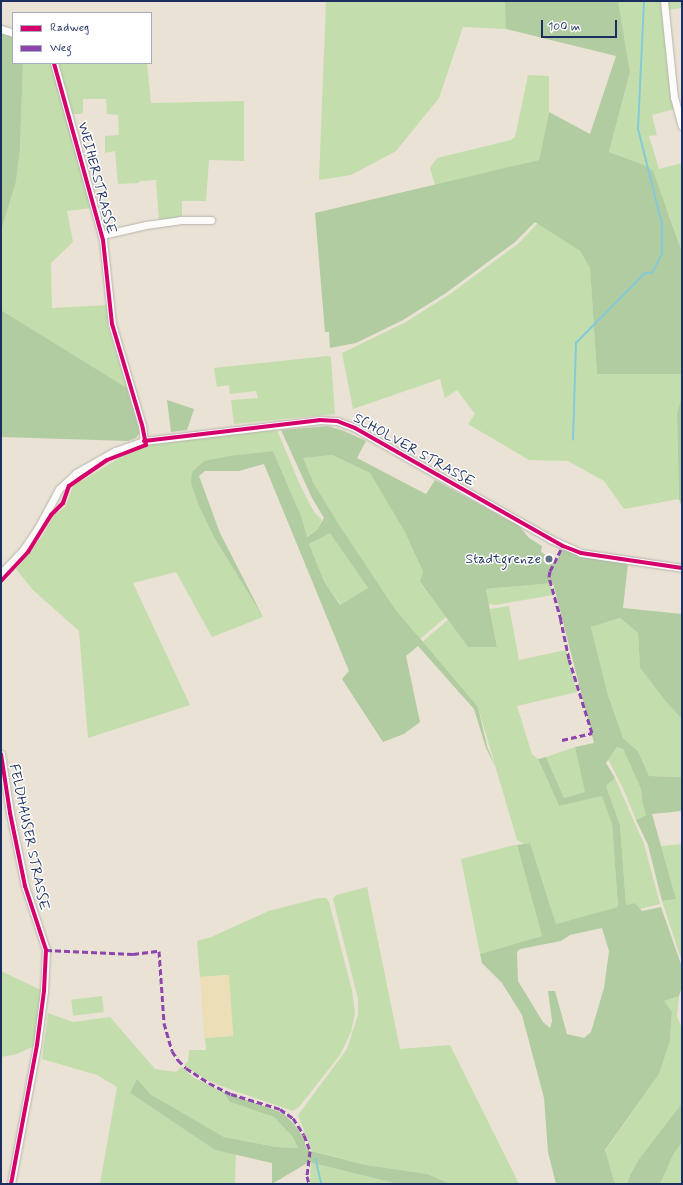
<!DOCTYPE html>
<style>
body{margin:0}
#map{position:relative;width:683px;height:1185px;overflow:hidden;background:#eae2d4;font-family:Mynerve,sans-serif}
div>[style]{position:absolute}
.green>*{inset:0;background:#c3deac;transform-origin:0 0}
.forest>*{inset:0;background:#b1cca1}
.sand>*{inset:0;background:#ecdeb6;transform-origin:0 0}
.stream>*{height:1.5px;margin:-0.75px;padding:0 0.75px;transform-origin:0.75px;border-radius:0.75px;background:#85cad7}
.roads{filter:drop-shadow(0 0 1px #b6b3af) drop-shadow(0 0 1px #b6b3af)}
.minor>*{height:7px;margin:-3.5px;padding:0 3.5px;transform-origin:3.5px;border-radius:3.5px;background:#fcfbf9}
.quiet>*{height:3px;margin-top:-1.5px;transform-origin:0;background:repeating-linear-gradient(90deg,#8e44ad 0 6px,transparent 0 9px)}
.cycleway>*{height:4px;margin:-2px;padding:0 2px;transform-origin:2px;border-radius:2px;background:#d6006c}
.dots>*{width:11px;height:11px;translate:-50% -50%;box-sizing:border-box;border:2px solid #fff;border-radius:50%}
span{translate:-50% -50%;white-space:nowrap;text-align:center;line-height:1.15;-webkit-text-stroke:3px #fff;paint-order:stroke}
.street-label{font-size:14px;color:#1b2f5e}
.poi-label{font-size:14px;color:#1b2f5e}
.right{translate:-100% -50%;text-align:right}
.frame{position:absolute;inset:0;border:2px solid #1b2f5e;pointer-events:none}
.legend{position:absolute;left:12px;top:12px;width:140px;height:52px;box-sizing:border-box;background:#fff;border:1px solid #a4acbf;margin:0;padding:5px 7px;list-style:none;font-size:12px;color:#1b2f5e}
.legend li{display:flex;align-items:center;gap:8px;height:20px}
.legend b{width:20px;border:1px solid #a4acbf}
.scale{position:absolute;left:541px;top:20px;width:76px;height:18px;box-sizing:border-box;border:2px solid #1b2f5e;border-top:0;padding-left:5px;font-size:12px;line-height:14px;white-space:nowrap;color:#1b2f5e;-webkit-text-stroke:3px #fff;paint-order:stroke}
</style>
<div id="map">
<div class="green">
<div style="clip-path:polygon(326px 1px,661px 1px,675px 109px,652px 115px,657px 135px,649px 136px,659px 169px,682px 163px,682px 252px,668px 212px,644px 165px,609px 152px,630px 72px,618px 2px,506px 26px,506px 29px,463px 27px,439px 98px,396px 151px,351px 175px,319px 180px)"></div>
<div style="clip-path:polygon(665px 1px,682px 1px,682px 8px,666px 10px)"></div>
<div style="clip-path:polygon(23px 63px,52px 63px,91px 208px,67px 211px,73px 242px,51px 263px,52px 308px,107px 305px,108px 326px,127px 388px,1px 310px,1px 231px,16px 182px,20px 149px)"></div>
<div style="clip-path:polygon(58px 63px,147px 63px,151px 103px,244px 101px,244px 161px,209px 160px,206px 201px,182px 201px,182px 218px,159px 221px,156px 180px,140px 181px,139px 183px,118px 184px,115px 151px,105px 153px,105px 136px,119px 135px,118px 115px,107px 114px,106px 99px,83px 99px,83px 112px,81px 114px,72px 114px)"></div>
<div style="clip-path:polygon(528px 75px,549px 76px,549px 112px,539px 160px,435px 185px,430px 168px,437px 158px,511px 140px,515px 137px)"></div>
<div style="clip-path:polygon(538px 223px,580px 251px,590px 268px,597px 373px,682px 374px,682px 396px,677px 413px,679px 499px,624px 509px,604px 481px,568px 461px,529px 460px,468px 424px,475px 414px,457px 390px,445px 398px,440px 379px,353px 409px,342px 353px,406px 322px,450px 294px,519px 243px)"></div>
<div style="clip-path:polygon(328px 356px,331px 357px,335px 414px,234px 424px,231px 400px,258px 398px,256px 391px,230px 394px,229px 385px,217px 387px,214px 368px)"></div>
<div style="clip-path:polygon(277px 430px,300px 485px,314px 512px,322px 520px,317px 530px,306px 537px,301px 516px,273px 451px,192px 472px,215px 539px,263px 617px,212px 637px,176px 572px,133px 583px,190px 705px,88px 738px,79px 631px,33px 590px,16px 569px,43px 535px,53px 516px,65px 507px,73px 486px,121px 457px,151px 444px)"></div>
<div style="clip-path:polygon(332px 455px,370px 473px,405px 531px,423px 572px,420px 583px,446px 617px,420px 639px,395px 609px,338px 523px,313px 482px,302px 458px)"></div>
<div style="clip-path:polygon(330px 532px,368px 588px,341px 605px,324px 581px,309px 544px)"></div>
<div style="clip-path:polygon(550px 583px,553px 595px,495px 605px,489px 604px,486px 589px)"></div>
<div style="clip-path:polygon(509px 606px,519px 660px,566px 650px,577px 692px,517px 706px,532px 754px,538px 759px,559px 806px,602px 795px,612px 824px,618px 908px,556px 924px,530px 843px,524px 844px,517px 840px,478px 707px,422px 642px,448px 620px,468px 647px,497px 646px,490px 609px)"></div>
<div style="clip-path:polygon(620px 618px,638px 633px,640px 668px,667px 703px,682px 719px,682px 777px,649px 776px,638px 751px,623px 738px,608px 695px,591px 627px)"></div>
<div style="clip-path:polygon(575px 747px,586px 792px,564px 798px,546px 757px)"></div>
<div style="clip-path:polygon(617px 747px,623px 749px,641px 789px,642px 801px,646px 815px,636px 820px,623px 788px,608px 759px)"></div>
<div style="clip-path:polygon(615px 778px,644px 844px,660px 904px,640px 909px,635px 903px,626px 905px,620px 825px,606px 786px)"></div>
<div style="clip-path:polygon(682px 844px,682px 962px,662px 901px,676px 899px,661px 846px)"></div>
<div style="clip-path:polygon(514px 845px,517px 845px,542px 936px,480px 954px,461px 859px)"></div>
<div style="clip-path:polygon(367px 887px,400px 1049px,450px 1045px,519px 1184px,451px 1184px,427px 1174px,366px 1165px,312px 1151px,298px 1115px,347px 1049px,358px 1015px,358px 999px,333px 899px,336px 895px)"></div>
<div style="clip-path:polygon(319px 898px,326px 898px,329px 902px,352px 990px,355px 1013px,351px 1032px,340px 1055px,299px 1107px,293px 1111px,221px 1086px,205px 1079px,184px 1065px,188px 1062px,189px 1050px,206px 1050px,205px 1038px,233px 1036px,228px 975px,200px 977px,197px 941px,211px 937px,269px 911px)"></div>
<div style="clip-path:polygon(1px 971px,41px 990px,34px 1046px,17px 1054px,1px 1057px)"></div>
<div style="left:102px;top:996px;width:16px;height:31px;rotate:83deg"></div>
<div style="clip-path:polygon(679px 996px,677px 1016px,682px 1029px,682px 1103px,639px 1159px,630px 1175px,627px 1184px,615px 1184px,605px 1151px,659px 1074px,670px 1041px,672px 1013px,663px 1001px)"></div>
<div style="clip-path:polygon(48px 1013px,73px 1022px,110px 1017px,155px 1069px,176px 1072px,182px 1067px,194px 1078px,222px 1091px,230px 1102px,274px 1117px,292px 1136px,298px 1148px,276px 1147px,224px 1137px,150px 1094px,130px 1093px,215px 1150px,236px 1154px,235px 1184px,100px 1184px,117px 1087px,97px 1075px,42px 1059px)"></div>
<div style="clip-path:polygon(682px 1143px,682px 1184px,660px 1184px,674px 1153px)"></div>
<div style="clip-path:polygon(311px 1162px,398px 1184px,310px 1184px)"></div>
</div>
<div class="forest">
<div style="clip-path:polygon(505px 1px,618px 1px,630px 72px,609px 152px,644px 165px,653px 171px,682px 252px,682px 374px,597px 374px,590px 268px,580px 251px,535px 222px,515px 242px,446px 293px,403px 320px,356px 343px,330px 348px,329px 332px,325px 332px,315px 213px,539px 160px,549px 112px,590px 134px,616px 56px,506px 29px)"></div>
<div style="clip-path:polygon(1px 30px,13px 35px,13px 63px,23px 63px,20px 149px,16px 182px,1px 231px)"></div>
<div style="clip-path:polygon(1px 310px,127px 388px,140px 432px,136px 438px,128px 441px,1px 437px)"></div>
<div style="clip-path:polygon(682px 396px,682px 507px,679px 499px,677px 413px)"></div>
<div style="clip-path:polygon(167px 400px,194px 409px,187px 430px,171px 432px)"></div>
<div style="clip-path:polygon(evenodd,328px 426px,344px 431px,366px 441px,357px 458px,426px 494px,435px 480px,519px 526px,529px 538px,542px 546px,541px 552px,556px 561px,564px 549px,579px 555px,628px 564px,623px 608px,682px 614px,682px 719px,667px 703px,640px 668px,638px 633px,620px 618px,591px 627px,608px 695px,623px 738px,638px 751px,649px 776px,682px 777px,682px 811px,652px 814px,676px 899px,662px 901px,648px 845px,636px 820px,646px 815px,642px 801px,641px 789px,623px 749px,617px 747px,606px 763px,615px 778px,606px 786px,620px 825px,626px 905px,635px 903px,642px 911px,661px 907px,682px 967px,682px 986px,679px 996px,664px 1001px,672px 1012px,670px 1041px,659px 1074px,605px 1150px,615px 1184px,556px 1184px,548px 1152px,544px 1098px,522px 1015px,502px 983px,482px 963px,480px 954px,542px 936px,517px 845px,530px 843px,556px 924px,618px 907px,612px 824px,602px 796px,559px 806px,538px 759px,546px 757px,564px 798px,585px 792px,575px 747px,594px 743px,553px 583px,486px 589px,497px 647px,468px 647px,420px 582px,423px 572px,405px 532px,370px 473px,332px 455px,303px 458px,313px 482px,338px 523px,395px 609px,478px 707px,487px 746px,496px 768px,486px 748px,474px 709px,418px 646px,406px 656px,420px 722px,404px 734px,383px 742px,342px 679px,349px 671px,264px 464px,239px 471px,205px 471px,199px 476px,220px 533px,263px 617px,215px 539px,199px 506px,191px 483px,192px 472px,204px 461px,229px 456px,273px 451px,301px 516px,307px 537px,317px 530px,324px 518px,312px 498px,281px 430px,328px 426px,330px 533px,368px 588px,340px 605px,324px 581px,309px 544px,330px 533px,328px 426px,602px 928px,609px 951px,604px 988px,591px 1032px,584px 1038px,567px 1034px,555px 991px,548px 991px,552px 1021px,550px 1028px,543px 1022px,518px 981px,517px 952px,520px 949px,561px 941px,570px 935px,602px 928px)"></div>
<div style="clip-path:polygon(137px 1079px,150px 1094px,224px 1137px,276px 1147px,298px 1148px,292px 1136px,274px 1117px,230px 1102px,222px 1091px,283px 1113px,294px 1124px,303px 1137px,307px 1150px,366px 1165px,427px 1174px,451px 1184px,398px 1184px,309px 1162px,272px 1184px,272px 1163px,215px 1150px,130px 1093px)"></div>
<div style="clip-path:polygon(682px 1103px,682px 1143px,674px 1153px,660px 1184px,627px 1184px,630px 1175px,639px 1159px)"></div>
</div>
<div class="sand">
<div style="left:229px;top:975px;width:61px;height:29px;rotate:86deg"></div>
</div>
<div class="stream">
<div style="left:573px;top:440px;width:97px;rotate:-88.2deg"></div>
<div style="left:576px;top:343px;width:98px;rotate:-45.4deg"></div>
<div style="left:645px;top:273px;width:7px"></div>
<div style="left:652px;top:273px;width:21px;rotate:-62deg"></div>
<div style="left:662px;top:254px;width:30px;rotate:-90deg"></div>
<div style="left:662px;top:224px;width:98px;rotate:-104.2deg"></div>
<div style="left:638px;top:129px;width:128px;rotate:-87.3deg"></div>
<div style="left:316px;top:1159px;width:26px;rotate:77deg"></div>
</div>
<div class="roads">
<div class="minor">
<div style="left:664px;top:1px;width:97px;rotate:84.1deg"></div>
<div style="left:674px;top:97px;width:30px;rotate:75deg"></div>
<div style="left:1px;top:29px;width:13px;rotate:18deg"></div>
<div style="left:54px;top:63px;width:184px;rotate:74.5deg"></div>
<div style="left:103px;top:240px;width:84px;rotate:83.9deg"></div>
<div style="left:112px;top:324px;width:105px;rotate:73.5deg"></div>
<div style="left:142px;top:425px;width:16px;rotate:83deg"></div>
<div style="left:102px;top:235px;width:45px;rotate:-12.8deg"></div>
<div style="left:146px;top:225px;width:34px;rotate:-8deg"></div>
<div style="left:180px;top:220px;width:31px"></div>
<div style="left:1px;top:573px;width:32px;rotate:-46deg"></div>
<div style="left:23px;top:550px;width:27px;rotate:-56deg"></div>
<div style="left:38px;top:528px;width:44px;rotate:-61.7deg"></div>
<div style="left:59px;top:489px;width:23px;rotate:-43deg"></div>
<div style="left:76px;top:473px;width:45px;rotate:-29.4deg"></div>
<div style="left:115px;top:451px;width:31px;rotate:-19deg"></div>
<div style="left:144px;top:441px;width:176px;rotate:-6.8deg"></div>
<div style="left:319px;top:420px;width:18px;rotate:3deg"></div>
<div style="left:337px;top:421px;width:19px;rotate:21deg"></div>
<div style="left:355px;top:428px;width:224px;rotate:29.6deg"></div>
<div style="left:550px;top:539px;width:34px;rotate:24deg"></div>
<div style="left:581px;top:553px;width:102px;rotate:8.4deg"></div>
<div style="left:1px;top:754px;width:60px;rotate:81.3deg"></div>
<div style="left:10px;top:813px;width:75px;rotate:78.4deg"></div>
<div style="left:25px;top:886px;width:67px;rotate:71.8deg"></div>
<div style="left:46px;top:950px;width:41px;rotate:92.8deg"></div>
<div style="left:44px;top:991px;width:54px;rotate:97.4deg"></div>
<div style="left:37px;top:1045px;width:141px;rotate:100.6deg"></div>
</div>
</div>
<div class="quiet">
<div style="left:562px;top:740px;width:31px;rotate:-13deg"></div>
<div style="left:592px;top:733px;width:77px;rotate:-107.3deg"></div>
<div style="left:569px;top:659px;width:40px;rotate:-102deg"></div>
<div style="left:561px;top:620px;width:45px;rotate:-105.6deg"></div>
<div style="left:549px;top:577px;width:6px;rotate:-81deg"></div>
<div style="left:550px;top:571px;width:28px;rotate:-63deg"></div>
<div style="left:46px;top:950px;width:87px;rotate:2.6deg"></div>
<div style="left:133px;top:954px;width:26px;rotate:-7deg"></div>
<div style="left:159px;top:951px;width:72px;rotate:86deg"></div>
<div style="left:164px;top:1023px;width:29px;rotate:74deg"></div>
<div style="left:172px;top:1051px;width:11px;rotate:56deg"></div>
<div style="left:178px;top:1060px;width:11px;rotate:45deg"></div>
<div style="left:186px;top:1068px;width:27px;rotate:33deg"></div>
<div style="left:209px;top:1083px;width:25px;rotate:27deg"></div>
<div style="left:231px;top:1094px;width:51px;rotate:17deg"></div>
<div style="left:280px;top:1109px;width:16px;rotate:35deg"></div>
<div style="left:293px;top:1118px;width:20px;rotate:57deg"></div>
<div style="left:304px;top:1135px;width:17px;rotate:69deg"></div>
<div style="left:310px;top:1151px;width:25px;rotate:97deg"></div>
<div style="left:307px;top:1176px;width:8px;rotate:76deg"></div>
</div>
<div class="cycleway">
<div style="left:144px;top:441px;width:176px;rotate:-6.8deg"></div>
<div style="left:319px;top:420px;width:18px;rotate:3deg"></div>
<div style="left:337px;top:421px;width:19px;rotate:21deg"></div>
<div style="left:355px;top:428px;width:239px;rotate:29.6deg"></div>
<div style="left:563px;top:546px;width:19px;rotate:21deg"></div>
<div style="left:581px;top:553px;width:102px;rotate:8.4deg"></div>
<div style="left:1px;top:581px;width:40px;rotate:-47deg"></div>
<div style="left:28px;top:552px;width:44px;rotate:-58.1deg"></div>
<div style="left:51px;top:515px;width:17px;rotate:-45deg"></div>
<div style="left:63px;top:503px;width:18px;rotate:-71deg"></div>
<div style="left:69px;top:486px;width:46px;rotate:-34.4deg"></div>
<div style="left:107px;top:460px;width:42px;rotate:-21deg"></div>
<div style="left:146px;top:445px;width:20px;rotate:-101deg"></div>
<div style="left:142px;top:425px;width:105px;rotate:-106.5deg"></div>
<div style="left:112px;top:324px;width:84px;rotate:-96.1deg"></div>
<div style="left:103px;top:240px;width:184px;rotate:-105.5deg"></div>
<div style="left:1px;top:754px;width:60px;rotate:81.3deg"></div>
<div style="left:10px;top:813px;width:75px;rotate:78.4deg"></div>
<div style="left:25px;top:886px;width:67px;rotate:71.8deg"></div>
<div style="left:46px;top:950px;width:41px;rotate:92.8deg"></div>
<div style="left:44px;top:991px;width:54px;rotate:97.4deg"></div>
<div style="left:37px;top:1045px;width:141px;rotate:100.6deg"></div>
</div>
<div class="dots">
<div style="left:549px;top:559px;background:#636e87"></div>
</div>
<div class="street-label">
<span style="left:97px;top:178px;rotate:75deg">WEIHERSTRASSE</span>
<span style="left:414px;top:450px;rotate:29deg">SCHOLVER STRASSE</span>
<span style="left:29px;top:837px;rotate:78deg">FELDHAUSER STRASSE</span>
</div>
<div class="poi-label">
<span class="right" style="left:541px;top:559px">Stadtgrenze</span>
</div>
<div class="frame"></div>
<ul class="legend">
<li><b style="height:5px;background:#d6006c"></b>Radweg</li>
<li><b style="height:5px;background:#8e44ad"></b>Weg</li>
</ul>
<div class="scale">100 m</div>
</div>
